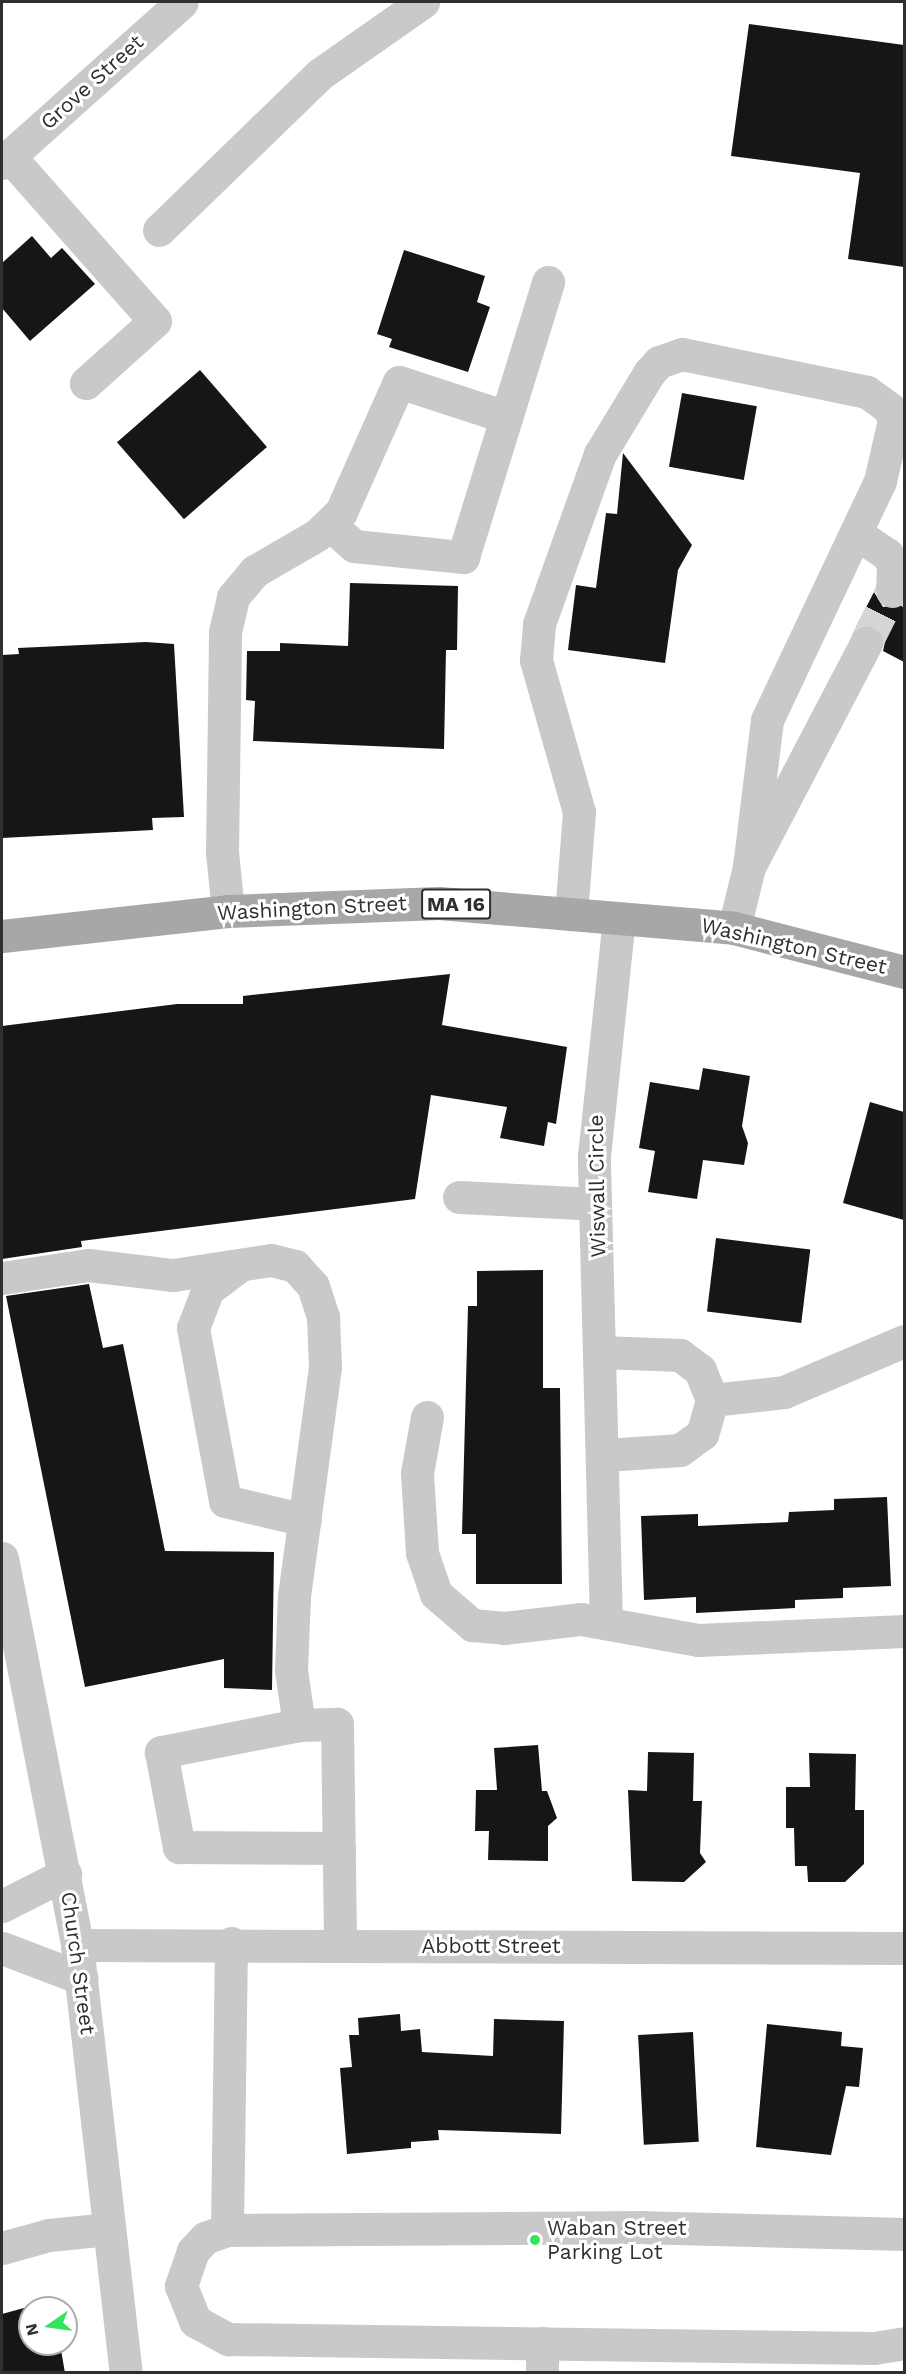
<!DOCTYPE html>
<style>
body{margin:0}
#map{position:relative;width:906px;height:2374px;overflow:hidden;background:#fff;font-family:"Work Sans",sans-serif}
div>[style]{position:absolute}
.building>*{inset:0;background:#161616;transform-origin:0 0}
.minor-tunnel>*{height:33px;margin-top:-16.5px;transform-origin:0;background:repeating-linear-gradient(90deg,#d5d5d5 0 33px,transparent 0 49px)}
.minor>*{height:33px;margin:-16.5px;padding:0 16.5px;transform-origin:16.5px;border-radius:16.5px;background:#c9c9c9}
.major>*{height:33px;margin:-16.5px;padding:0 16.5px;transform-origin:16.5px;border-radius:16.5px;background:#a7a7a7}
.dots>*{width:16px;height:16px;translate:-50% -50%;box-sizing:border-box;border:3px solid #fff;border-radius:50%}
span{translate:-50% -50%;white-space:nowrap;text-align:center;line-height:1.15;-webkit-text-stroke:6px #fff;paint-order:stroke}
.shield-label span{padding:2px 4px;background:#fff;border:2px solid;border-radius:4px;-webkit-text-stroke-width:0}
.shield-label{font-size:20px;color:#2f2f2f;font-weight:700}
.street-label{font-size:21px;color:#2f2f2f}
.poi-label{font-size:21px;color:#2f2f2f}
.left{translate:0 -50%;text-align:left}
.frame{position:absolute;inset:0;border:3px solid #2f2f2f;pointer-events:none}
.north{position:absolute;left:18px;top:2296px;width:60px;height:60px;box-sizing:border-box;background:#fff;border:2px solid #acacac;border-radius:50%;rotate:257deg;font-size:16px;font-weight:700;line-height:24px;text-align:center;color:#2f2f2f}
.north::after{content:'';display:block;margin:auto;width:21px;height:27px;background:#33e55c;clip-path:polygon(50% 0,100% 100%,50% 72%,0 100%)}
</style>
<div id="map">
<div class="building">
<div style="clip-path:polygon(749px 24px,904px 45px,904px 267px,848px 259px,860px 173px,731px 156px)"></div>
<div style="clip-path:polygon(32px 236px,51px 258px,62px 248px,95px 284px,30px 341px,2px 308px,2px 263px)"></div>
<div style="clip-path:polygon(404px 250px,485px 276px,477px 302px,490px 307px,468px 372px,389px 347px,392px 339px,377px 334px)"></div>
<div style="left:200px;top:370px;width:102px;height:110px;rotate:49deg"></div>
<div style="left:682px;top:393px;width:76px;height:75px;rotate:10deg"></div>
<div style="clip-path:polygon(623px 453px,692px 545px,678px 570px,665px 663px,568px 650px,576px 585px,596px 588px,606px 513px,617px 514px)"></div>
<div style="clip-path:polygon(350px 583px,458px 586px,457px 650px,446px 650px,444px 749px,253px 741px,255px 701px,246px 700px,247px 651px,280px 651px,280px 643px,348px 646px)"></div>
<div style="clip-path:polygon(874px 592px,883px 607px,904px 604px,904px 662px,883px 651px,885px 642px,875px 627px,856px 627px)"></div>
<div style="clip-path:polygon(146px 642px,174px 644px,184px 817px,152px 818px,153px 830px,2px 838px,2px 655px,19px 654px,18px 648px)"></div>
<div style="clip-path:polygon(450px 974px,442px 1025px,567px 1047px,556px 1124px,548px 1122px,544px 1146px,500px 1138px,507px 1107px,431px 1095px,415px 1199px,81px 1241px,82px 1247px,2px 1259px,2px 1026px,177px 1004px,243px 1004px,243px 996px)"></div>
<div style="clip-path:polygon(703px 1068px,750px 1076px,742px 1126px,748px 1143px,744px 1165px,703px 1160px,697px 1199px,648px 1192px,655px 1151px,639px 1148px,650px 1082px,699px 1090px)"></div>
<div style="clip-path:polygon(870px 1102px,904px 1112px,904px 1220px,843px 1203px)"></div>
<div style="left:716px;top:1238px;width:95px;height:74px;rotate:7deg"></div>
<div style="clip-path:polygon(543px 1270px,543px 1388px,560px 1388px,562px 1584px,476px 1584px,476px 1534px,462px 1534px,468px 1306px,477px 1306px,477px 1271px)"></div>
<div style="clip-path:polygon(89px 1284px,103px 1348px,123px 1344px,165px 1551px,274px 1552px,272px 1690px,224px 1688px,224px 1659px,85px 1687px,6px 1296px)"></div>
<div style="clip-path:polygon(887px 1497px,891px 1586px,843px 1588px,843px 1598px,795px 1600px,795px 1608px,696px 1613px,696px 1597px,644px 1600px,641px 1516px,698px 1514px,698px 1526px,788px 1522px,789px 1512px,834px 1510px,834px 1499px)"></div>
<div style="clip-path:polygon(538px 1745px,542px 1791px,547px 1791px,557px 1818px,548px 1826px,548px 1861px,488px 1860px,489px 1831px,475px 1831px,476px 1790px,497px 1790px,494px 1748px)"></div>
<div style="clip-path:polygon(648px 1752px,694px 1753px,693px 1801px,702px 1801px,700px 1853px,706px 1862px,684px 1882px,632px 1881px,628px 1790px,647px 1791px)"></div>
<div style="clip-path:polygon(809px 1753px,856px 1754px,855px 1810px,864px 1810px,864px 1864px,845px 1882px,808px 1882px,807px 1866px,795px 1866px,794px 1828px,786px 1828px,786px 1787px,810px 1787px)"></div>
<div style="clip-path:polygon(400px 2014px,401px 2031px,420px 2029px,422px 2052px,493px 2056px,494px 2019px,564px 2021px,561px 2134px,438px 2130px,439px 2140px,411px 2142px,411px 2148px,347px 2154px,340px 2068px,352px 2067px,349px 2035px,359px 2035px,358px 2018px)"></div>
<div style="clip-path:polygon(767px 2024px,842px 2032px,841px 2046px,863px 2048px,859px 2087px,846px 2086px,831px 2155px,756px 2147px)"></div>
<div style="left:693px;top:2032px;width:110px;height:55px;rotate:87deg"></div>
<div style="clip-path:polygon(53px 2300px,55px 2308px,30px 2308px,30px 2344px,60px 2344px,65px 2373px,2px 2373px,2px 2314px)"></div>
</div>
<div class="minor-tunnel">
<div style="left:866px;top:643px;width:58px;rotate:-63.4deg"></div>
</div>
<div class="minor">
<div style="left:9px;top:156px;width:220px;rotate:48.5deg"></div>
<div style="left:155px;top:321px;width:93px;rotate:138.1deg"></div>
<div style="left:2px;top:163px;width:241px;rotate:-41.8deg"></div>
<div style="left:159px;top:230px;width:224px;rotate:-44.1deg"></div>
<div style="left:320px;top:74px;width:126px;rotate:-35deg"></div>
<div style="left:330px;top:525px;width:32px;rotate:41deg"></div>
<div style="left:354px;top:546px;width:110px;rotate:5.8deg"></div>
<div style="left:463px;top:557px;width:288px;rotate:-72.8deg"></div>
<div style="left:857px;top:534px;width:36px;rotate:34deg"></div>
<div style="left:887px;top:554px;width:13px;rotate:61deg"></div>
<div style="left:893px;top:565px;width:26px;rotate:92deg"></div>
<div style="left:228px;top:911px;width:59px;rotate:-95.8deg"></div>
<div style="left:222px;top:852px;width:220px;rotate:-89.2deg"></div>
<div style="left:225px;top:632px;width:36px;rotate:-77deg"></div>
<div style="left:233px;top:597px;width:34px;rotate:-50deg"></div>
<div style="left:255px;top:571px;width:72px;rotate:-30.1deg"></div>
<div style="left:317px;top:535px;width:33px;rotate:-44deg"></div>
<div style="left:341px;top:512px;width:142px;rotate:-66deg"></div>
<div style="left:399px;top:382px;width:113px;rotate:18.1deg"></div>
<div style="left:571px;top:914px;width:102px;rotate:-85.5deg"></div>
<div style="left:579px;top:812px;width:158px;rotate:-105.8deg"></div>
<div style="left:536px;top:660px;width:36px;rotate:-85deg"></div>
<div style="left:539px;top:624px;width:181px;rotate:-70.3deg"></div>
<div style="left:600px;top:454px;width:95px;rotate:-58.8deg"></div>
<div style="left:649px;top:373px;width:15px;rotate:-48deg"></div>
<div style="left:659px;top:362px;width:24px;rotate:-19deg"></div>
<div style="left:682px;top:354px;width:189px;rotate:11.6deg"></div>
<div style="left:867px;top:392px;width:27px;rotate:36deg"></div>
<div style="left:889px;top:408px;width:13px;rotate:67deg"></div>
<div style="left:894px;top:420px;width:63px;rotate:102.9deg"></div>
<div style="left:880px;top:481px;width:264px;rotate:115.3deg"></div>
<div style="left:767px;top:720px;width:148px;rotate:97deg"></div>
<div style="left:734px;top:928px;width:63px;rotate:-76.2deg"></div>
<div style="left:749px;top:867px;width:253px;rotate:-62.4deg"></div>
<div style="left:459px;top:1197px;width:136px;rotate:2.9deg"></div>
<div style="left:239px;top:1266px;width:39px;rotate:143deg"></div>
<div style="left:208px;top:1289px;width:42px;rotate:111deg"></div>
<div style="left:193px;top:1328px;width:176px;rotate:79.5deg"></div>
<div style="left:225px;top:1501px;width:82px;rotate:13.4deg"></div>
<div style="left:2px;top:1278px;width:87px;rotate:-8.6deg"></div>
<div style="left:88px;top:1265px;width:86px;rotate:6.7deg"></div>
<div style="left:173px;top:1275px;width:99px;rotate:-8.7deg"></div>
<div style="left:271px;top:1260px;width:25px;rotate:14deg"></div>
<div style="left:295px;top:1266px;width:27px;rotate:48deg"></div>
<div style="left:313px;top:1286px;width:33px;rotate:72deg"></div>
<div style="left:323px;top:1317px;width:50px;rotate:87.7deg"></div>
<div style="left:325px;top:1367px;width:231px;rotate:97.7deg"></div>
<div style="left:294px;top:1596px;width:74px;rotate:92.3deg"></div>
<div style="left:291px;top:1670px;width:56px;rotate:81.7deg"></div>
<div style="left:299px;top:1725px;width:38px;rotate:-2deg"></div>
<div style="left:337px;top:1724px;width:221px;rotate:89.2deg"></div>
<div style="left:601px;top:1352px;width:79px;rotate:2.2deg"></div>
<div style="left:680px;top:1355px;width:25px;rotate:37deg"></div>
<div style="left:700px;top:1370px;width:32px;rotate:68deg"></div>
<div style="left:712px;top:1400px;width:35px;rotate:106deg"></div>
<div style="left:702px;top:1434px;width:27px;rotate:144deg"></div>
<div style="left:680px;top:1450px;width:75px;rotate:176.2deg"></div>
<div style="left:712px;top:1400px;width:72px;rotate:-6.3deg"></div>
<div style="left:784px;top:1392px;width:130px;rotate:-23deg"></div>
<div style="left:427px;top:1417px;width:57px;rotate:100.1deg"></div>
<div style="left:417px;top:1473px;width:80px;rotate:86.4deg"></div>
<div style="left:422px;top:1553px;width:43px;rotate:71.1deg"></div>
<div style="left:436px;top:1594px;width:48px;rotate:40.7deg"></div>
<div style="left:472px;top:1625px;width:33px;rotate:5deg"></div>
<div style="left:505px;top:1628px;width:77px;rotate:-6.8deg"></div>
<div style="left:581px;top:1619px;width:119px;rotate:10.2deg"></div>
<div style="left:698px;top:1640px;width:206px;rotate:-2.5deg"></div>
<div style="left:2px;top:1558px;width:394px;rotate:79deg"></div>
<div style="left:77px;top:1945px;width:430px;rotate:83.5deg"></div>
<div style="left:606px;top:1623px;width:467px;rotate:-91.5deg"></div>
<div style="left:594px;top:1156px;width:238px;rotate:-84deg"></div>
<div style="left:299px;top:1725px;width:141px;rotate:168.9deg"></div>
<div style="left:161px;top:1752px;width:97px;rotate:79.3deg"></div>
<div style="left:179px;top:1847px;width:160px;rotate:0.4deg"></div>
<div style="left:2px;top:1906px;width:71px;rotate:-26.9deg"></div>
<div style="left:77px;top:1945px;width:827px;rotate:0.21deg"></div>
<div style="left:2px;top:1948px;width:85px;rotate:20.8deg"></div>
<div style="left:227px;top:2230px;width:287px;rotate:-89.2deg"></div>
<div style="left:904px;top:2234px;width:260px;rotate:-178.5deg"></div>
<div style="left:644px;top:2227px;width:417px;rotate:179.6deg"></div>
<div style="left:227px;top:2230px;width:23px;rotate:160deg"></div>
<div style="left:205px;top:2238px;width:18px;rotate:133deg"></div>
<div style="left:193px;top:2251px;width:37px;rotate:109deg"></div>
<div style="left:181px;top:2286px;width:38px;rotate:68deg"></div>
<div style="left:195px;top:2321px;width:38px;rotate:29deg"></div>
<div style="left:228px;top:2339px;width:646px;rotate:0.8deg"></div>
<div style="left:874px;top:2348px;width:30px;rotate:-9deg"></div>
<div style="left:2px;top:2248px;width:49px;rotate:-15.5deg"></div>
<div style="left:49px;top:2235px;width:60px;rotate:-5.7deg"></div>
<div style="left:542px;top:2372px;width:29px;rotate:-90deg"></div>
</div>
<div class="major">
<div style="left:2px;top:936px;width:227px;rotate:-6.3deg"></div>
<div style="left:228px;top:911px;width:211px;rotate:-2.2deg"></div>
<div style="left:439px;top:903px;width:296px;rotate:4.8deg"></div>
<div style="left:734px;top:928px;width:176px;rotate:14.5deg"></div>
</div>
<div class="dots">
<div style="left:535px;top:2240px;background:#33e55c"></div>
</div>
<div class="shield-label">
<span style="left:456px;top:904px">MA 16</span>
</div>
<div class="street-label">
<span style="left:92px;top:82px;rotate:-42deg">Grove Street</span>
<span style="left:312px;top:908px;rotate:-3deg">Washington Street</span>
<span style="left:794px;top:946px;rotate:13deg">Washington Street</span>
<span style="left:597px;top:1186px;rotate:-91deg">Wiswall Circle</span>
<span style="left:491px;top:1946px">Abbott Street</span>
<span style="left:78px;top:1963px;rotate:82deg">Church Street</span>
</div>
<div class="poi-label">
<span class="left" style="left:547px;top:2240px">Waban Street<br>Parking Lot</span>
</div>
<div class="frame"></div>
<div class="north">N</div>
</div>
